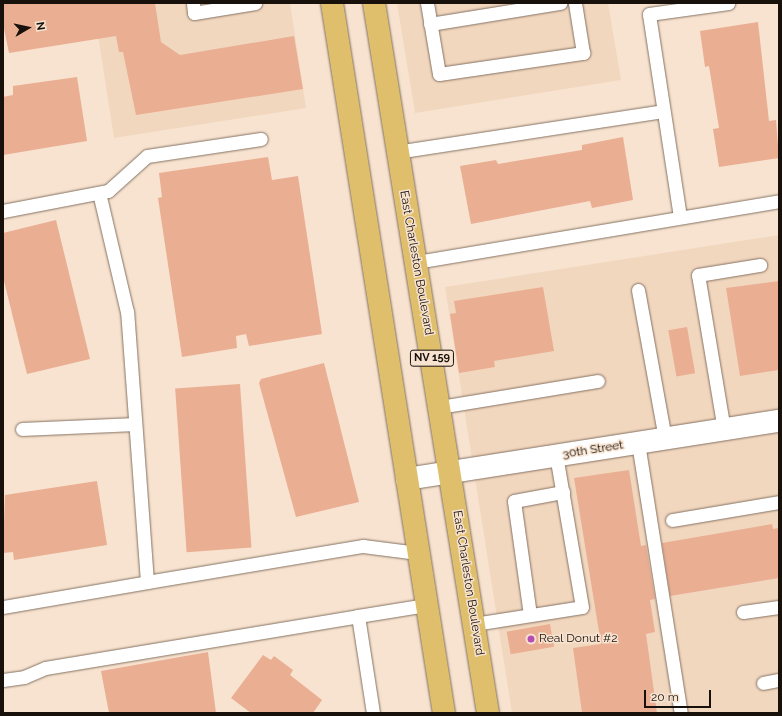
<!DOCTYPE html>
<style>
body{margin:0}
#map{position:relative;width:782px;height:716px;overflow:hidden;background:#f7e3d0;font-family:Raleway,sans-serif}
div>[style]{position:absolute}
.built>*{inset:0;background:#f2d7bf}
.building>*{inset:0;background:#eaae93;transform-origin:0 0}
.roads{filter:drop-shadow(0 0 1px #857262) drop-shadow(0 0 1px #857262)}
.lane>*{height:13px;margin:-6.5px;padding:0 6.5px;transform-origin:6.5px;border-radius:6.5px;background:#fff}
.street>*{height:22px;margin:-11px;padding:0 11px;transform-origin:11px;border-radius:11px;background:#fff}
.primary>*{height:22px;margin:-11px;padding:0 11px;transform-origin:11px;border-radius:11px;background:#dfbf6b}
.dots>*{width:11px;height:11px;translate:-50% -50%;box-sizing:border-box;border:2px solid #f7e3d0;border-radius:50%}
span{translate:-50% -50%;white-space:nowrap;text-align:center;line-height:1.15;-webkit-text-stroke:3px #f7e3d0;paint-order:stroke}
.shield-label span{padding:1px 3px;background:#f7e3d0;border:1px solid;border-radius:3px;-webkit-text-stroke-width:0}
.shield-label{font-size:11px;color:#18110b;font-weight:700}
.street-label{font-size:12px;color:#18110b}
.poi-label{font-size:12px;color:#18110b}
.left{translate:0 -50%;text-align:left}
.frame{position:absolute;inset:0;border:4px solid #18110b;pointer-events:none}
.north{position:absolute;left:8px;top:8px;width:40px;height:40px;-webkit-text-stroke:3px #f7e3d0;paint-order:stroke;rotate:81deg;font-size:11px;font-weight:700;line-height:16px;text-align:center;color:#18110b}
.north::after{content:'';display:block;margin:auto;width:14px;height:18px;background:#18110b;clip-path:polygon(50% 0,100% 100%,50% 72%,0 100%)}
.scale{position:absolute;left:644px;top:690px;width:67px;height:18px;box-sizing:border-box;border:2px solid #18110b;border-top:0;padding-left:5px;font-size:12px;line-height:14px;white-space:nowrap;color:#18110b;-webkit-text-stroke:3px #f7e3d0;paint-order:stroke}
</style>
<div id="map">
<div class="built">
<div style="clip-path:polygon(93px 3px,290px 3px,306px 108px,114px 138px)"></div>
<div style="clip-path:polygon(397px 3px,608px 3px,621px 80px,415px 113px)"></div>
<div style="clip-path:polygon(779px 235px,779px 713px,512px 713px,445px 287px)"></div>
</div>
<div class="building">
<div style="clip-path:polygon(3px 3px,155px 3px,161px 42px,180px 55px,294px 36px,303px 89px,136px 115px,123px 52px,119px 52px,116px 36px,9px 53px,3px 24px)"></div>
<div style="clip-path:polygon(758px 22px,769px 121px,776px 120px,779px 158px,719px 167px,713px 129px,719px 128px,709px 66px,705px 67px,700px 31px)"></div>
<div style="clip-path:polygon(77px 77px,87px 141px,3px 155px,3px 97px,13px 95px,13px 86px)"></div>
<div style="clip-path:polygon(623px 137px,633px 200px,592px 208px,590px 201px,471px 224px,460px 166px,496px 160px,498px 164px,582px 150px,582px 145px)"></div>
<div style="clip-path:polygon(268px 157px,272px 180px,298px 176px,322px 334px,249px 346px,246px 334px,236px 336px,237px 348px,182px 357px,158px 198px,162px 197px,159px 173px)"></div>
<div style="clip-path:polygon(56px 220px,90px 359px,27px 374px,3px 277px,3px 233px)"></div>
<div style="clip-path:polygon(779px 281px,779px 370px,740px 376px,726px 288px)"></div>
<div style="clip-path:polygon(543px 287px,554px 351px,494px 361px,495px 367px,459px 373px,450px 314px,456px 313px,454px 301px)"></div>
<div style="left:687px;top:327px;width:47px;height:19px;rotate:80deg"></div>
<div style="clip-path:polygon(324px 363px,359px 502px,296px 517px,259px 383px,261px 379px)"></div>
<div style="left:240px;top:384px;width:164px;height:65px;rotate:86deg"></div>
<div style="clip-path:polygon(629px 470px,641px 546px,646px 545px,655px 599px,650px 600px,655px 632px,646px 634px,657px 713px,582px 713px,573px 648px,601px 644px,574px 478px)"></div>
<div style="clip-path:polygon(97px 481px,107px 545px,14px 560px,13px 552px,3px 553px,5px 495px)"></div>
<div style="clip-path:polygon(772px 524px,773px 529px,779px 528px,779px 578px,670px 596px,662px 543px)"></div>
<div style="left:550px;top:624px;width:23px;height:44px;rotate:80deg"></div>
<div style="clip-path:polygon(208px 652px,216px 713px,109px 713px,101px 671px)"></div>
<div style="clip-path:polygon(263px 655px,271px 660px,274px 656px,293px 670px,290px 675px,322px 700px,313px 713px,251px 713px,231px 698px)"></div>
</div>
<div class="roads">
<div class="lane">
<div style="left:193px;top:3px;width:10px;rotate:84deg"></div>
<div style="left:194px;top:13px;width:62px;rotate:-9.3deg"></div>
<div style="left:427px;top:3px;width:72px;rotate:80.4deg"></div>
<div style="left:439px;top:74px;width:146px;rotate:-8.3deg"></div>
<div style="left:583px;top:53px;width:51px;rotate:-99.1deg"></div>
<div style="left:430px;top:24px;width:132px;rotate:-9.2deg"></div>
<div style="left:396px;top:152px;width:270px;rotate:-8.7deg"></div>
<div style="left:3px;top:211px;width:107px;rotate:-10.8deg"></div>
<div style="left:108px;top:191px;width:52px;rotate:-41.9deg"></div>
<div style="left:147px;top:156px;width:115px;rotate:-8.5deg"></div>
<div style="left:680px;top:217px;width:205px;rotate:-98.7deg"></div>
<div style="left:649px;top:14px;width:80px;rotate:-7.9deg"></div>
<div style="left:416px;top:262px;width:368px;rotate:-9.5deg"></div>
<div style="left:638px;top:290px;width:151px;rotate:79.7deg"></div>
<div style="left:439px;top:407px;width:161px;rotate:-9.3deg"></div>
<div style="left:22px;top:429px;width:113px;rotate:-2.5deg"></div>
<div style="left:724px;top:430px;width:157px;rotate:-99.5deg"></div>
<div style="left:698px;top:275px;width:63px;rotate:-9.2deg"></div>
<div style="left:638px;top:443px;width:273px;rotate:81deg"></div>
<div style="left:672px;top:520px;width:109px;rotate:-9.5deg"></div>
<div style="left:147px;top:582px;width:219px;rotate:-9.5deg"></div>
<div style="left:363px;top:546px;width:55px;rotate:7.3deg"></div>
<div style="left:3px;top:607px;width:146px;rotate:-9.8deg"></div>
<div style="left:147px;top:582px;width:271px;rotate:-94.2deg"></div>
<div style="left:127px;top:312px;width:122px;rotate:-103.2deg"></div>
<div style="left:743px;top:612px;width:36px;rotate:-8deg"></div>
<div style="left:530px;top:615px;width:115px;rotate:-98deg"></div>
<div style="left:514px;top:501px;width:50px;rotate:-10.4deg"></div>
<div style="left:358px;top:616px;width:69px;rotate:-9.2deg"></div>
<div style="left:474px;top:624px;width:109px;rotate:-8.9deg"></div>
<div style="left:582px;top:607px;width:154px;rotate:-99.7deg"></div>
<div style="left:3px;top:680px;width:21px;rotate:-8deg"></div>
<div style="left:24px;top:677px;width:23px;rotate:-23deg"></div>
<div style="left:45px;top:668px;width:317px;rotate:-9.4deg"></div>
<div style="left:358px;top:616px;width:98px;rotate:81.2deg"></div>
<div style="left:763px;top:683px;width:16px;rotate:-11deg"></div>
</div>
<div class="street">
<div style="left:407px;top:479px;width:376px;rotate:-8.9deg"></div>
</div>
<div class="primary">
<div style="left:332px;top:3px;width:719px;rotate:81.04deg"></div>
<div style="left:374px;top:3px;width:719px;rotate:80.88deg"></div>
</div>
</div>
<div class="dots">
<div style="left:531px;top:639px;background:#b54eb2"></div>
</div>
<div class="shield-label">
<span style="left:432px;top:358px">NV 159</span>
</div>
<div class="street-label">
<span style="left:416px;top:263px;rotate:80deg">East Charleston Boulevard</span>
<span style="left:593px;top:450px;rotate:-9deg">30th Street</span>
<span style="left:468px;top:583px;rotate:81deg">East Charleston Boulevard</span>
</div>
<div class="poi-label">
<span class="left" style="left:539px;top:639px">Real Donut #2</span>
</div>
<div class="frame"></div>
<div class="north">N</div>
<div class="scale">20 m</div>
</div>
